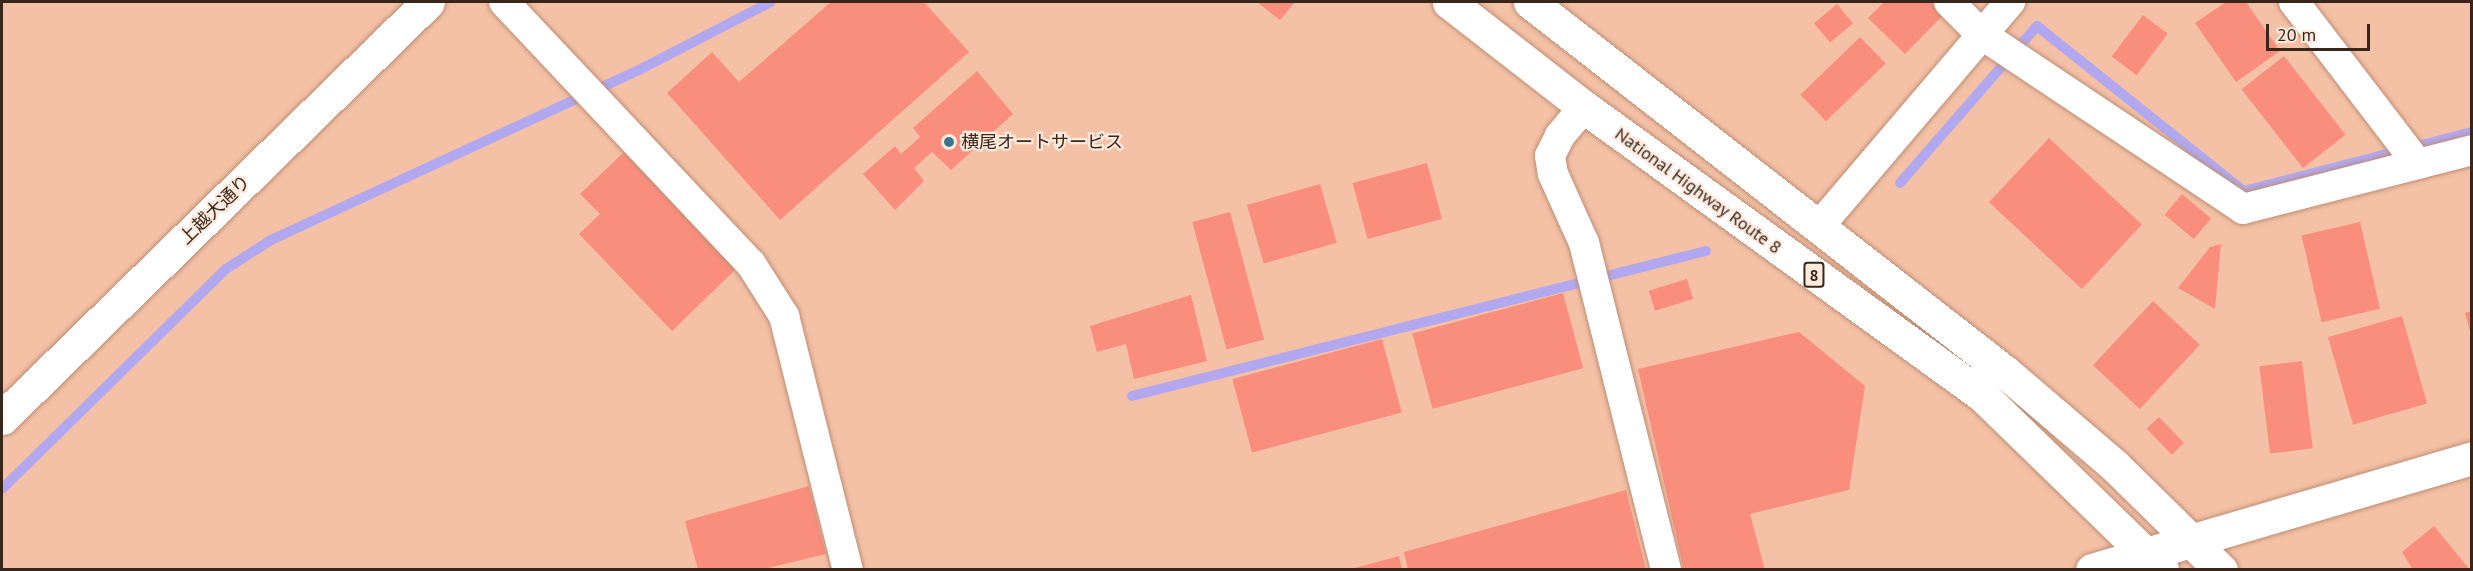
<!DOCTYPE html>
<meta charset="utf-8">
<style>
body{margin:0}
#map{position:relative;width:2473px;height:571px;overflow:hidden;background:#f4c1a6;font-family:"PT Sans","Noto Sans JP",sans-serif}
div>[style]{position:absolute}
.stream>*{height:10px;margin:-5px;padding:0 5px;transform-origin:5px;border-radius:5px;background:#b2a8ef}
.building>*{inset:0;background:#fa8e7d;transform-origin:0 0}
.roads{filter:drop-shadow(0 0 2px #be8e74) drop-shadow(0 0 2px #be8e74)}
.street>*{height:30px;margin:-15px;padding:0 15px;transform-origin:15px;border-radius:15px;background:#fff}
.secondary>*{height:33px;margin:-16.5px;padding:0 16.5px;transform-origin:16.5px;border-radius:16.5px;background:#fff}
.highway>*{height:33px;margin:-16.5px;padding:0 16.5px;transform-origin:16.5px;border-radius:16.5px;background:#fff}
.dots>*{width:16px;height:16px;translate:-50% -50%;box-sizing:border-box;border:3px solid #ffeade;border-radius:50%}
span{translate:-50% -50%;white-space:nowrap;text-align:center;line-height:1.15;-webkit-text-stroke:4.5px #ffeade;paint-order:stroke}
.shield-label span{padding:2px 4px;background:#ffeade;border:2px solid;border-radius:4px;-webkit-text-stroke-width:0}
.shield-label{font-size:16px;color:#39261b;font-weight:700}
.poi-label{font-size:18px;color:#39261b}
.left{translate:0 -50%;text-align:left}
.street-label{font-size:18px;color:#39261b}
.frame{position:absolute;inset:0;border:3px solid #39261b;pointer-events:none}
.scale{position:absolute;left:2266px;top:24px;width:104px;height:27px;box-sizing:border-box;border:3px solid #39261b;border-top:0;padding-left:8px;font-size:18px;line-height:21px;white-space:nowrap;color:#39261b;-webkit-text-stroke:4px #ffeade;paint-order:stroke}
</style>
<div id="map">
<div class="stream">
<div style="left:1900px;top:183px;width:208px;rotate:-48.9deg"></div>
<div style="left:2037px;top:26px;width:265px;rotate:38.6deg"></div>
<div style="left:2244px;top:191px;width:236px;rotate:-14.5deg"></div>
<div style="left:1132px;top:396px;width:592px;rotate:-14.18deg"></div>
<div style="left:2px;top:489px;width:314px;rotate:-44.5deg"></div>
<div style="left:226px;top:269px;width:54px;rotate:-32.8deg"></div>
<div style="left:271px;top:240px;width:405px;rotate:-24.8deg"></div>
<div style="left:639px;top:70px;width:148px;rotate:-27.3deg"></div>
</div>
<div class="building">
<div style="clip-path:polygon(831px 2px,924px 2px,969px 52px,780px 220px,667px 93px,712px 52px,739px 82px)"></div>
<div style="clip-path:polygon(1257px 2px,1295px 2px,1280px 20px)"></div>
<div style="clip-path:polygon(1884px 2px,1951px 2px,1954px 4px,1905px 54px,1868px 18px)"></div>
<div style="clip-path:polygon(2226px 2px,2246px 2px,2280px 51px,2236px 82px,2195px 23px)"></div>
<div style="left:1837px;top:4px;width:25px;height:30px;rotate:50deg"></div>
<div style="left:2143px;top:15px;width:31px;height:52px;rotate:37deg"></div>
<div style="left:1860px;top:37px;width:37px;height:83px;rotate:46deg"></div>
<div style="left:2284px;top:56px;width:100px;height:54px;rotate:52deg"></div>
<div style="clip-path:polygon(977px 71px,1013px 114px,951px 170px,932px 152px,914px 168px,924px 181px,895px 210px,863px 174px,895px 146px,901px 154px,920px 137px,913px 128px)"></div>
<div style="left:2049px;top:138px;width:127px;height:88px;rotate:43deg"></div>
<div style="clip-path:polygon(624px 152px,736px 269px,672px 331px,579px 234px,600px 214px,580px 194px)"></div>
<div style="left:1427px;top:163px;width:58px;height:77px;rotate:75deg"></div>
<div style="left:1320px;top:184px;width:61px;height:76px;rotate:74deg"></div>
<div style="left:2182px;top:194px;width:38px;height:27px;rotate:40deg"></div>
<div style="left:1230px;top:212px;width:132px;height:39px;rotate:75deg"></div>
<div style="left:2360px;top:222px;width:89px;height:60px;rotate:77deg"></div>
<div style="clip-path:polygon(2221px 244px,2215px 309px,2178px 288px,2210px 247px)"></div>
<div style="left:1687px;top:279px;width:21px;height:40px;rotate:73deg"></div>
<div style="left:1563px;top:293px;width:78px;height:156px;rotate:75deg"></div>
<div style="clip-path:polygon(1191px 295px,1207px 361px,1134px 379px,1126px 344px,1097px 352px,1090px 326px)"></div>
<div style="left:2153px;top:301px;width:64px;height:88px;rotate:43deg"></div>
<div style="clip-path:polygon(2472px 311px,2472px 334px,2471px 334px,2465px 313px)"></div>
<div style="left:2402px;top:316px;width:91px;height:77px;rotate:74deg"></div>
<div style="clip-path:polygon(1799px 332px,1865px 386px,1849px 490px,1750px 514px,1765px 570px,1684px 570px,1638px 369px)"></div>
<div style="left:1382px;top:339px;width:76px;height:155px;rotate:75deg"></div>
<div style="left:2302px;top:361px;width:88px;height:43px;rotate:83deg"></div>
<div style="left:2159px;top:417px;width:36px;height:17px;rotate:46deg"></div>
<div style="clip-path:polygon(809px 486px,826px 554px,760px 570px,698px 570px,685px 521px)"></div>
<div style="clip-path:polygon(1626px 490px,1646px 570px,1408px 570px,1404px 552px)"></div>
<div style="clip-path:polygon(2434px 526px,2470px 570px,2413px 570px,2402px 552px)"></div>
<div style="clip-path:polygon(1399px 556px,1402px 570px,1351px 570px,1351px 569px)"></div>
</div>
<div class="roads">
<div class="street">
<div style="left:504px;top:2px;width:360px;rotate:46.7deg"></div>
<div style="left:751px;top:264px;width:62px;rotate:57.6deg"></div>
<div style="left:784px;top:316px;width:262px;rotate:75.9deg"></div>
<div style="left:1949px;top:2px;width:45px;rotate:45deg"></div>
<div style="left:1981px;top:34px;width:315px;rotate:33.7deg"></div>
<div style="left:2243px;top:209px;width:236px;rotate:-14.4deg"></div>
<div style="left:2294px;top:2px;width:204px;rotate:52.6deg"></div>
<div style="left:1584px;top:107px;width:38px;rotate:130deg"></div>
<div style="left:1560px;top:136px;width:22px;rotate:117deg"></div>
<div style="left:1550px;top:156px;width:18px;rotate:81deg"></div>
<div style="left:1553px;top:174px;width:76px;rotate:65.8deg"></div>
<div style="left:1584px;top:243px;width:337px;rotate:75.9deg"></div>
<div style="left:1821px;top:224px;width:292px;rotate:-49.6deg"></div>
</div>
<div class="secondary">
<div style="left:2px;top:418px;width:595px;rotate:-44.32deg"></div>
<div style="left:2092px;top:570px;width:396px;rotate:-16.4deg"></div>
</div>
<div class="highway">
<div style="left:1449px;top:2px;width:171px;rotate:37.9deg"></div>
<div style="left:1584px;top:107px;width:493px;rotate:35.9deg"></div>
<div style="left:1983px;top:396px;width:250px;rotate:44.2deg"></div>
<div style="left:1530px;top:2px;width:602px;rotate:37.92deg"></div>
<div style="left:2005px;top:372px;width:143px;rotate:40.5deg"></div>
<div style="left:2114px;top:465px;width:150px;rotate:44.5deg"></div>
</div>
</div>
<div class="dots">
<div style="left:949px;top:142px;background:#3d7590"></div>
</div>
<div class="shield-label">
<span style="left:1814px;top:275px">8</span>
</div>
<div class="poi-label">
<span class="left" style="left:961px;top:142px">横尾オートサービス</span>
</div>
<div class="street-label">
<span style="left:1698px;top:191px;rotate:36deg">National Highway Route 8</span>
<span style="left:215px;top:210px;rotate:-44deg">上越大通り</span>
</div>
<div class="frame"></div>
<div class="scale">20 m</div>
</div>
